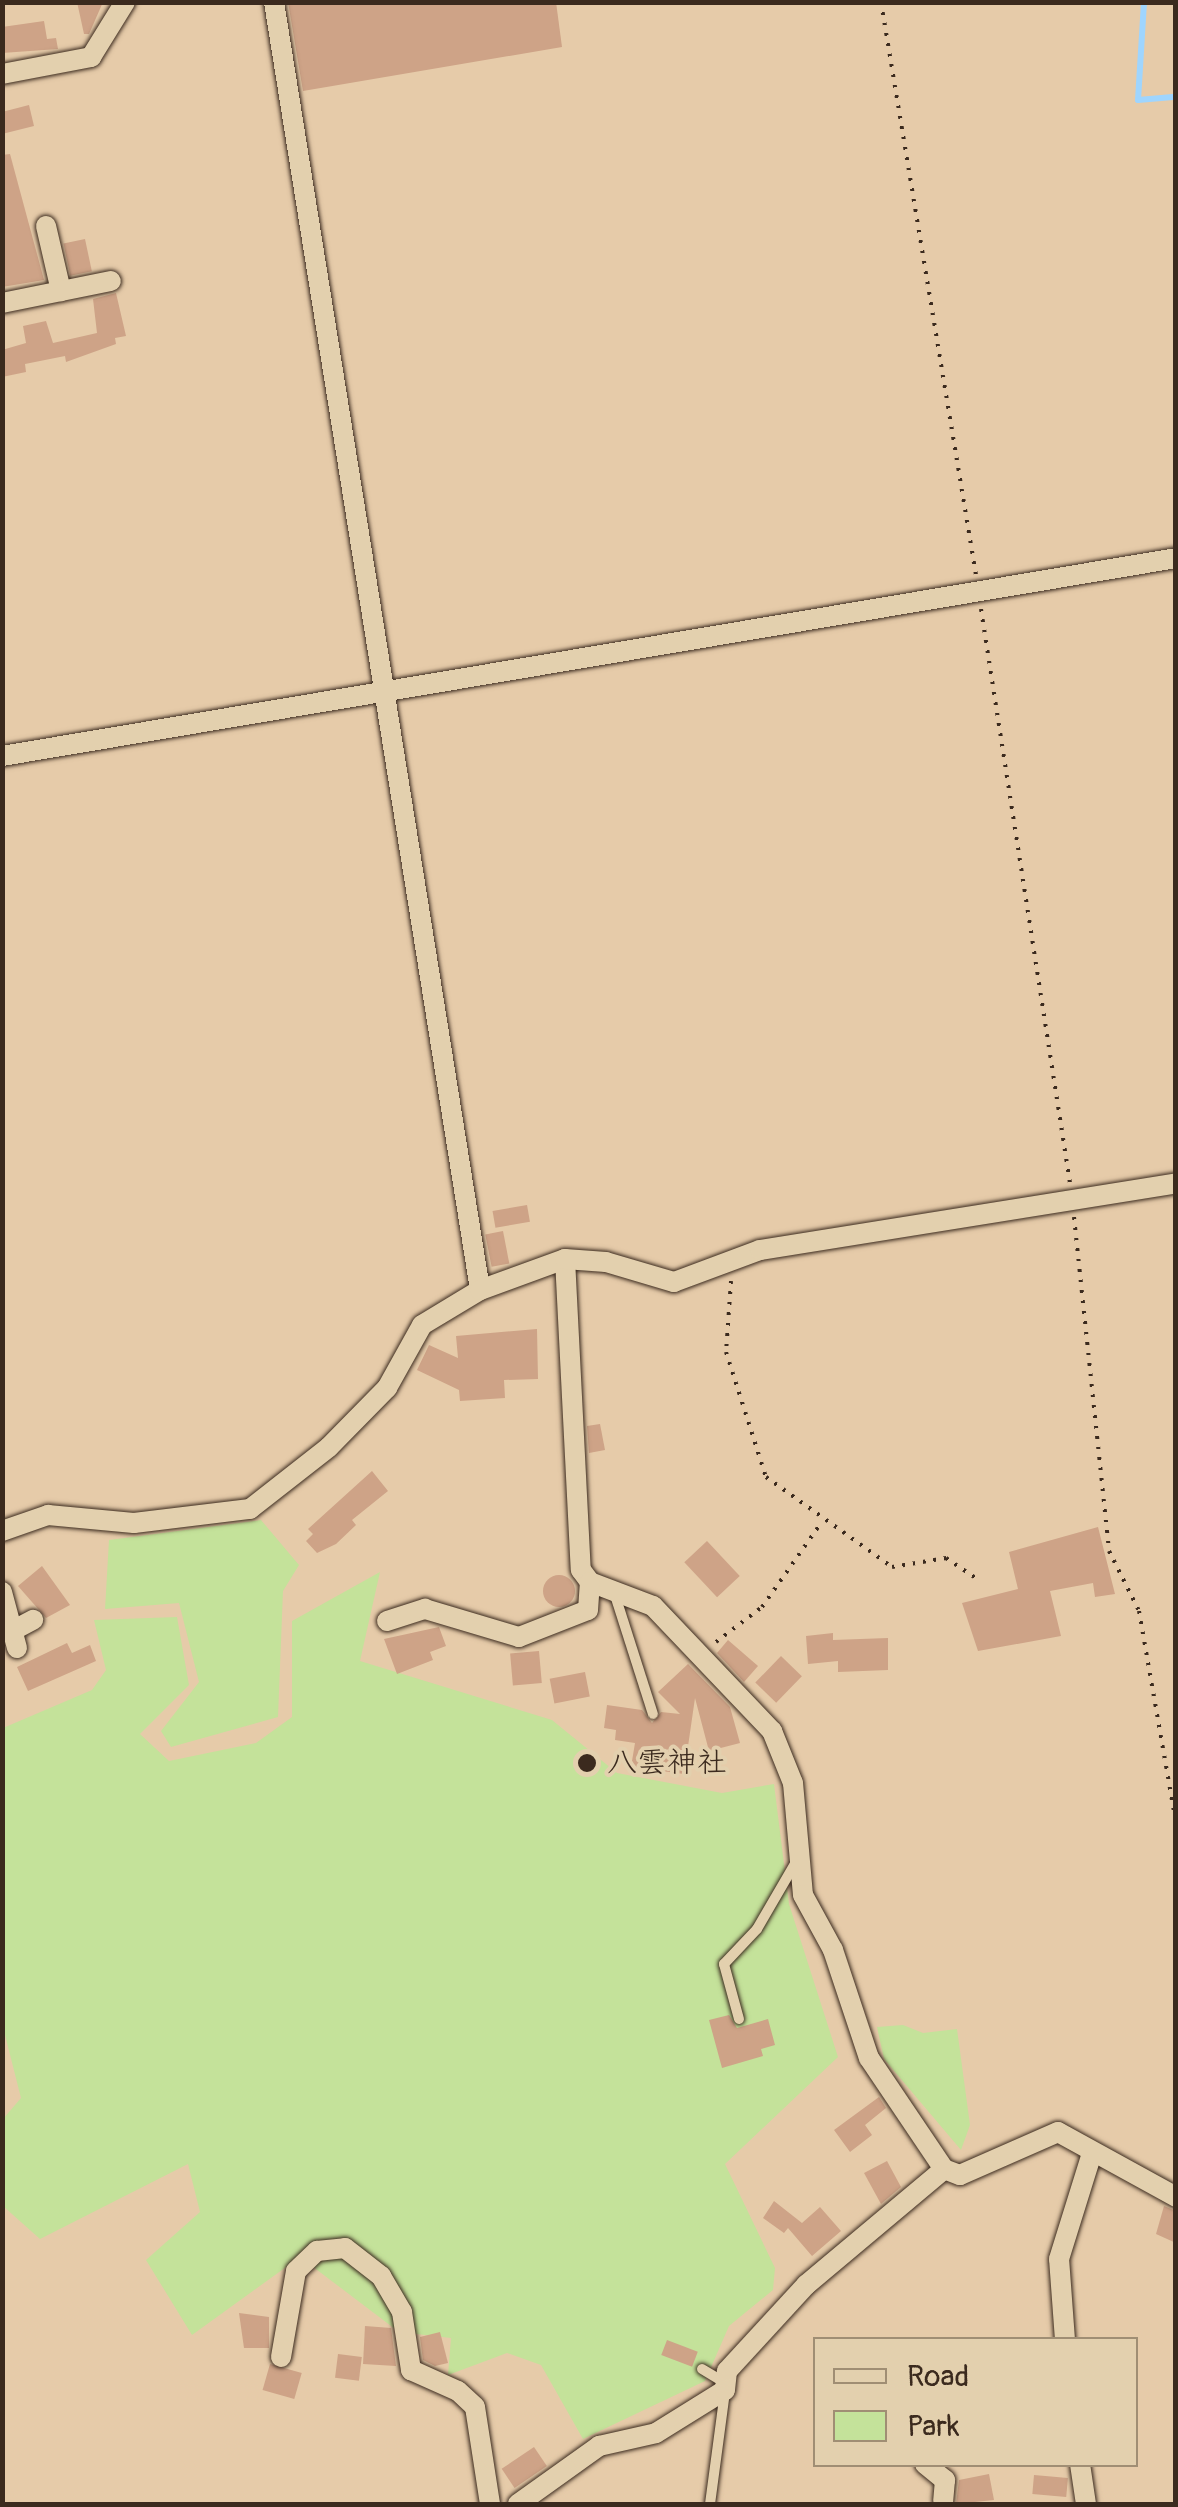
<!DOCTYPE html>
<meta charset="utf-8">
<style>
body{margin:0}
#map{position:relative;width:1178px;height:2507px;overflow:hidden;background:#e6cba9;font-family:Pangolin,"Klee One",sans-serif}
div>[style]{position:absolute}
.green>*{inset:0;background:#c4e29a}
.stream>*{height:6px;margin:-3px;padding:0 3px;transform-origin:3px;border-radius:3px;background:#9fd5fe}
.building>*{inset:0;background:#cea387;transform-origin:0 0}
.round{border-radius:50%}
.path>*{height:4px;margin-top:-2px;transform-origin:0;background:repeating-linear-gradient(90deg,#3b2a1e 0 2.5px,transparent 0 10.5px)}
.roads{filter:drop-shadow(0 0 2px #3b2a1e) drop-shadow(0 0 2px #3b2a1e)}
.service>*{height:10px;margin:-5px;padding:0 5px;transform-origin:5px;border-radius:5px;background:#e3d0ae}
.minor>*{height:20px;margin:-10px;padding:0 10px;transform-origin:10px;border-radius:10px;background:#e3d0ae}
.dots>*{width:28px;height:28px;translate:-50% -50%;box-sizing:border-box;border:5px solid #e3d0ae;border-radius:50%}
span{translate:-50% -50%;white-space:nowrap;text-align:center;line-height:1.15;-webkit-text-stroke:8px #e3d0ae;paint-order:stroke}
.poi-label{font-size:30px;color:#3b2a1e}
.left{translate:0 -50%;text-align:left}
.frame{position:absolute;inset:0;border:5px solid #3b2a1e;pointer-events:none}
.legend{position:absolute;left:813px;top:2337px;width:325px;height:130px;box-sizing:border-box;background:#e3d0ae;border:2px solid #a08e74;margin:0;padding:12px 18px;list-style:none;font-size:30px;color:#3b2a1e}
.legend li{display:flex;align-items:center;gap:20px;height:50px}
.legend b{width:50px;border:2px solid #a08e74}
</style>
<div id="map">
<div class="green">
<div style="clip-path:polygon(261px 1520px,299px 1565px,283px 1591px,278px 1717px,171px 1747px,161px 1731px,199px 1682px,179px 1603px,105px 1609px,109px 1540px)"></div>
<div style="clip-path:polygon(380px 1572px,360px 1661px,552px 1720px,617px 1773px,722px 1793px,774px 1784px,789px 1904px,838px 2057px,725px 2164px,775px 2268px,773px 2290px,729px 2326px,705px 2381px,583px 2439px,541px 2365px,507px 2353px,448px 2375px,451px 2338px,399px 2332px,300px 2257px,192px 2335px,146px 2260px,200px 2212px,188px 2164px,40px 2239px,3px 2206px,3px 2119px,21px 2098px,3px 2027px,3px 1728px,92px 1690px,106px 1670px,94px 1620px,177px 1617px,189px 1685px,140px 1734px,169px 1761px,256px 1743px,292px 1717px,292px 1621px)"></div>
<div style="clip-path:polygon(903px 2025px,923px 2033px,957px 2029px,970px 2125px,961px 2150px,884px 2059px,877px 2027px)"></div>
</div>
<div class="stream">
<div style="left:1144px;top:2px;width:98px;rotate:93.5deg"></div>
<div style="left:1138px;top:100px;width:38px;rotate:-5deg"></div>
</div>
<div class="building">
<div style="clip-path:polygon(77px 2px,103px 2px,89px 34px,84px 34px)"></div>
<div style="clip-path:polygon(288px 2px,556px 2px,562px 47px,303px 91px)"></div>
<div style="clip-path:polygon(44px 21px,47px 39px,56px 38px,58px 49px,2px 53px,2px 27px)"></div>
<div style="clip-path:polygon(29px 105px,34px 126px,2px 134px,2px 112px)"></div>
<div style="clip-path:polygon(10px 154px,44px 280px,2px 287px,2px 155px)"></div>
<div style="left:85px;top:239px;width:33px;height:22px;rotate:78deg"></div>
<div style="clip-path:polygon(116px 293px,126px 336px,115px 338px,116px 344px,66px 362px,65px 356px,25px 364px,26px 372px,2px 377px,2px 350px,26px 343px,23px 326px,46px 321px,53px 343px,97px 333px,93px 299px)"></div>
<div style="left:527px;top:1205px;width:17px;height:35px;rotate:80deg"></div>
<div style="left:503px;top:1231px;width:33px;height:18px;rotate:79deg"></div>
<div style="clip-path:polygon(537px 1329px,538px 1379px,504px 1380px,505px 1398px,460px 1401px,459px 1390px,417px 1370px,429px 1345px,458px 1358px,456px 1336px)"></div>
<div style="clip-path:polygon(600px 1424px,605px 1450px,589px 1453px,587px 1426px)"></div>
<div style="clip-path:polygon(372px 1471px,388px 1491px,352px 1520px,356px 1525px,336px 1544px,317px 1553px,306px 1541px,313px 1534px,308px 1529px)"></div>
<div style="clip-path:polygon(1098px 1527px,1115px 1594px,1095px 1597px,1093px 1583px,1050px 1591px,1061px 1636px,978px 1651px,962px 1603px,1018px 1589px,1009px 1552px)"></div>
<div style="left:707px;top:1541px;width:48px;height:31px;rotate:47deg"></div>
<div style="clip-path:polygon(42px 1566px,70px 1605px,46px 1618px,18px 1586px)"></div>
<div class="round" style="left:543px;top:1575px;width:32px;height:32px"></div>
<div style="clip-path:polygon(439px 1627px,446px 1646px,430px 1652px,433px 1660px,397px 1674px,384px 1639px)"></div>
<div style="clip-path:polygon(833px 1633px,833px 1640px,888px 1638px,888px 1670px,838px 1672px,838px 1661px,808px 1664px,806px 1636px)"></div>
<div style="clip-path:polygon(728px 1640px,758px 1666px,744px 1682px,717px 1653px)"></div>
<div style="clip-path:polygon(67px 1643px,72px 1653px,90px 1645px,96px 1661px,28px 1691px,17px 1667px)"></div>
<div style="left:539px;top:1651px;width:32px;height:29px;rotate:85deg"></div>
<div style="left:781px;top:1656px;width:29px;height:37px;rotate:44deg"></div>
<div style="clip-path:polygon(688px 1664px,730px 1707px,740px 1743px,709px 1751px,695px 1698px,684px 1774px,631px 1767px,635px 1743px,615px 1740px,616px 1730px,604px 1728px,607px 1705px,642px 1710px,652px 1723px,661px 1712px,680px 1714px,658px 1692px)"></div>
<div style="left:585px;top:1672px;width:25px;height:36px;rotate:79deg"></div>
<div style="clip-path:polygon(729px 2015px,737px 2028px,768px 2019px,775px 2045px,761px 2049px,763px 2056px,722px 2068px,709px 2020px)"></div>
<div style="clip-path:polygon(879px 2097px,886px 2108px,865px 2125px,872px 2135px,850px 2152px,834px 2130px)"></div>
<div style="clip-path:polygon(887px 2161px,901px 2187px,881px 2204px,864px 2173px)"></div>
<div style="clip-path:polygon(774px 2201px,802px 2223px,820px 2207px,841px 2231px,812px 2256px,788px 2228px,784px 2233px,763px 2218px)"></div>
<div style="clip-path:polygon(1164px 2206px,1176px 2211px,1176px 2243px,1156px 2234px)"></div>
<div style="clip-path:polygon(239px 2313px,269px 2317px,269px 2348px,244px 2348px)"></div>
<div style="clip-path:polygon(365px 2326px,391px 2328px,396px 2366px,363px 2364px)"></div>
<div style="clip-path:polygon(440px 2332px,448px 2363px,435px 2366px,423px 2360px,420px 2337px)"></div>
<div style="left:667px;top:2340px;width:33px;height:16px;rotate:21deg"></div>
<div style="left:338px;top:2354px;width:24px;height:24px;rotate:7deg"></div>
<div style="left:270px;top:2364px;width:33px;height:27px;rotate:16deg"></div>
<div style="left:534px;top:2447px;width:23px;height:39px;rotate:56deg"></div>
<div style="clip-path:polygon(989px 2474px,994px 2500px,956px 2504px,959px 2480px)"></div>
<div style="left:1034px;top:2475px;width:34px;height:19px;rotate:5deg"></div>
</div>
<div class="path">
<div style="left:881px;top:2px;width:581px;rotate:80.59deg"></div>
<div style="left:981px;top:609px;width:581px;rotate:81.19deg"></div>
<div style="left:1074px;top:1217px;width:336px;rotate:84deg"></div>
<div style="left:1109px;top:1551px;width:67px;rotate:63.4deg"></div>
<div style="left:1139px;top:1611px;width:216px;rotate:80.1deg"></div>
<div style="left:731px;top:1281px;width:71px;rotate:94deg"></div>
<div style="left:726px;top:1352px;width:131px;rotate:72.3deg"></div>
<div style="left:766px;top:1477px;width:155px;rotate:35.5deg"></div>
<div style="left:892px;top:1567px;width:55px;rotate:-9.5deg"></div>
<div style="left:946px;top:1558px;width:36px;rotate:34deg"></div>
<div style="left:716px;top:1642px;width:58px;rotate:-37.3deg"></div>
<div style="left:762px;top:1607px;width:103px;rotate:-54.9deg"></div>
</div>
<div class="roads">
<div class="service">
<div style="left:614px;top:1592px;width:128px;rotate:72.3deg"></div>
<div style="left:739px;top:2019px;width:57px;rotate:-105.3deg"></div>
<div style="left:724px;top:1964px;width:48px;rotate:-46.7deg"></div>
<div style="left:757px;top:1929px;width:78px;rotate:-59.8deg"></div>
<div style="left:702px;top:2369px;width:27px;rotate:31deg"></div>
<div style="left:710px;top:2504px;width:114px;rotate:-82.4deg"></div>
</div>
<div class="minor">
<div style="left:274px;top:2px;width:1304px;rotate:80.91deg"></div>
<div style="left:2px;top:74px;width:91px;rotate:-10.8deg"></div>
<div style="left:91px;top:57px;width:65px;rotate:-58.3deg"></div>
<div style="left:46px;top:226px;width:67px;rotate:77deg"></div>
<div style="left:2px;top:303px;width:111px;rotate:-11.4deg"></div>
<div style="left:2px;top:756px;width:1191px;rotate:-9.57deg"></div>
<div style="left:565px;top:1259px;width:311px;rotate:87.1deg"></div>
<div style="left:581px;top:1570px;width:15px;rotate:53deg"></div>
<div style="left:590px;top:1582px;width:67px;rotate:20.9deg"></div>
<div style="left:653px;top:1606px;width:173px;rotate:46.4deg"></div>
<div style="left:772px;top:1731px;width:56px;rotate:68deg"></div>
<div style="left:793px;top:1783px;width:112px;rotate:84.9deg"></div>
<div style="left:803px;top:1895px;width:63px;rotate:61.4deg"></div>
<div style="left:833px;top:1950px;width:114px;rotate:71.6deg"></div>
<div style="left:869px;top:2058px;width:134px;rotate:56deg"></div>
<div style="left:2px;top:1531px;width:49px;rotate:-19.2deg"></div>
<div style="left:48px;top:1515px;width:86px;rotate:5.3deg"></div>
<div style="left:134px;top:1523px;width:117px;rotate:-6.9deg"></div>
<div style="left:250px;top:1509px;width:100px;rotate:-38.1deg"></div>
<div style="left:329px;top:1447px;width:83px;rotate:-45.5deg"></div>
<div style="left:387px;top:1388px;width:72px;rotate:-60.9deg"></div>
<div style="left:422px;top:1325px;width:68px;rotate:-31.1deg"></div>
<div style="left:480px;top:1290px;width:90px;rotate:-20deg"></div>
<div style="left:565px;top:1259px;width:41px;rotate:4.2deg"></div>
<div style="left:606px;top:1262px;width:71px;rotate:16.4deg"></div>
<div style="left:674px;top:1282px;width:92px;rotate:-20.4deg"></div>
<div style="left:760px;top:1250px;width:421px;rotate:-9.1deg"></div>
<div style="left:2px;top:1592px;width:58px;rotate:75deg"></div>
<div style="left:387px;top:1621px;width:40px;rotate:-18deg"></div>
<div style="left:425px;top:1609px;width:98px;rotate:16.6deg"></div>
<div style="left:519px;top:1637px;width:74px;rotate:-21.4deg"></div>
<div style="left:588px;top:1610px;width:28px;rotate:-86deg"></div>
<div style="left:12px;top:1631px;width:24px;rotate:-28deg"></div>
<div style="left:1065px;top:2340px;width:81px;rotate:-94.2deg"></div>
<div style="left:1059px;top:2259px;width:108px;rotate:-72.7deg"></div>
<div style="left:281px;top:2357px;width:87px;rotate:-80.1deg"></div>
<div style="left:296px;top:2271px;width:29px;rotate:-44deg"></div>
<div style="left:317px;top:2251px;width:28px;rotate:-6deg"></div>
<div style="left:345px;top:2248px;width:46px;rotate:37.9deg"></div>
<div style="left:381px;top:2276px;width:42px;rotate:59.7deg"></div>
<div style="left:402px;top:2312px;width:59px;rotate:81.2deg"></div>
<div style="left:411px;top:2370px;width:51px;rotate:24.1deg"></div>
<div style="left:458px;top:2391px;width:23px;rotate:43deg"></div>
<div style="left:475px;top:2407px;width:98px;rotate:81.2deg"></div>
<div style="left:925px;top:2464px;width:26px;rotate:39deg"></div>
<div style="left:945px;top:2480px;width:21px;rotate:95deg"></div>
<div style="left:1080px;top:2464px;width:40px;rotate:81.5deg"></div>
<div style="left:518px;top:2504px;width:100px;rotate:-35.6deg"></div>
<div style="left:599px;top:2446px;width:58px;rotate:-12.8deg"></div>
<div style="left:656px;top:2433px;width:81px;rotate:-31.9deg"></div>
<div style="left:725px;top:2390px;width:19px;rotate:-84deg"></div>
<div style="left:727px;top:2371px;width:117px;rotate:-47.4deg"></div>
<div style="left:806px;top:2285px;width:180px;rotate:-40deg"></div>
<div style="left:944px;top:2169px;width:17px;rotate:21deg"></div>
<div style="left:960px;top:2175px;width:107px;rotate:-23.7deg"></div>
<div style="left:1058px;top:2132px;width:135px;rotate:28.8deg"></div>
</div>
</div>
<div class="dots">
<div style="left:587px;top:1763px;background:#3b2a1e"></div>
</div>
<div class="poi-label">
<span class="left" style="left:607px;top:1763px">八雲神社</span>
</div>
<div class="frame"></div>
<ul class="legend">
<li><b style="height:12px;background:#e3d0ae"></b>Road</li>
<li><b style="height:28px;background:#c4e29a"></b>Park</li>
</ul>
</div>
